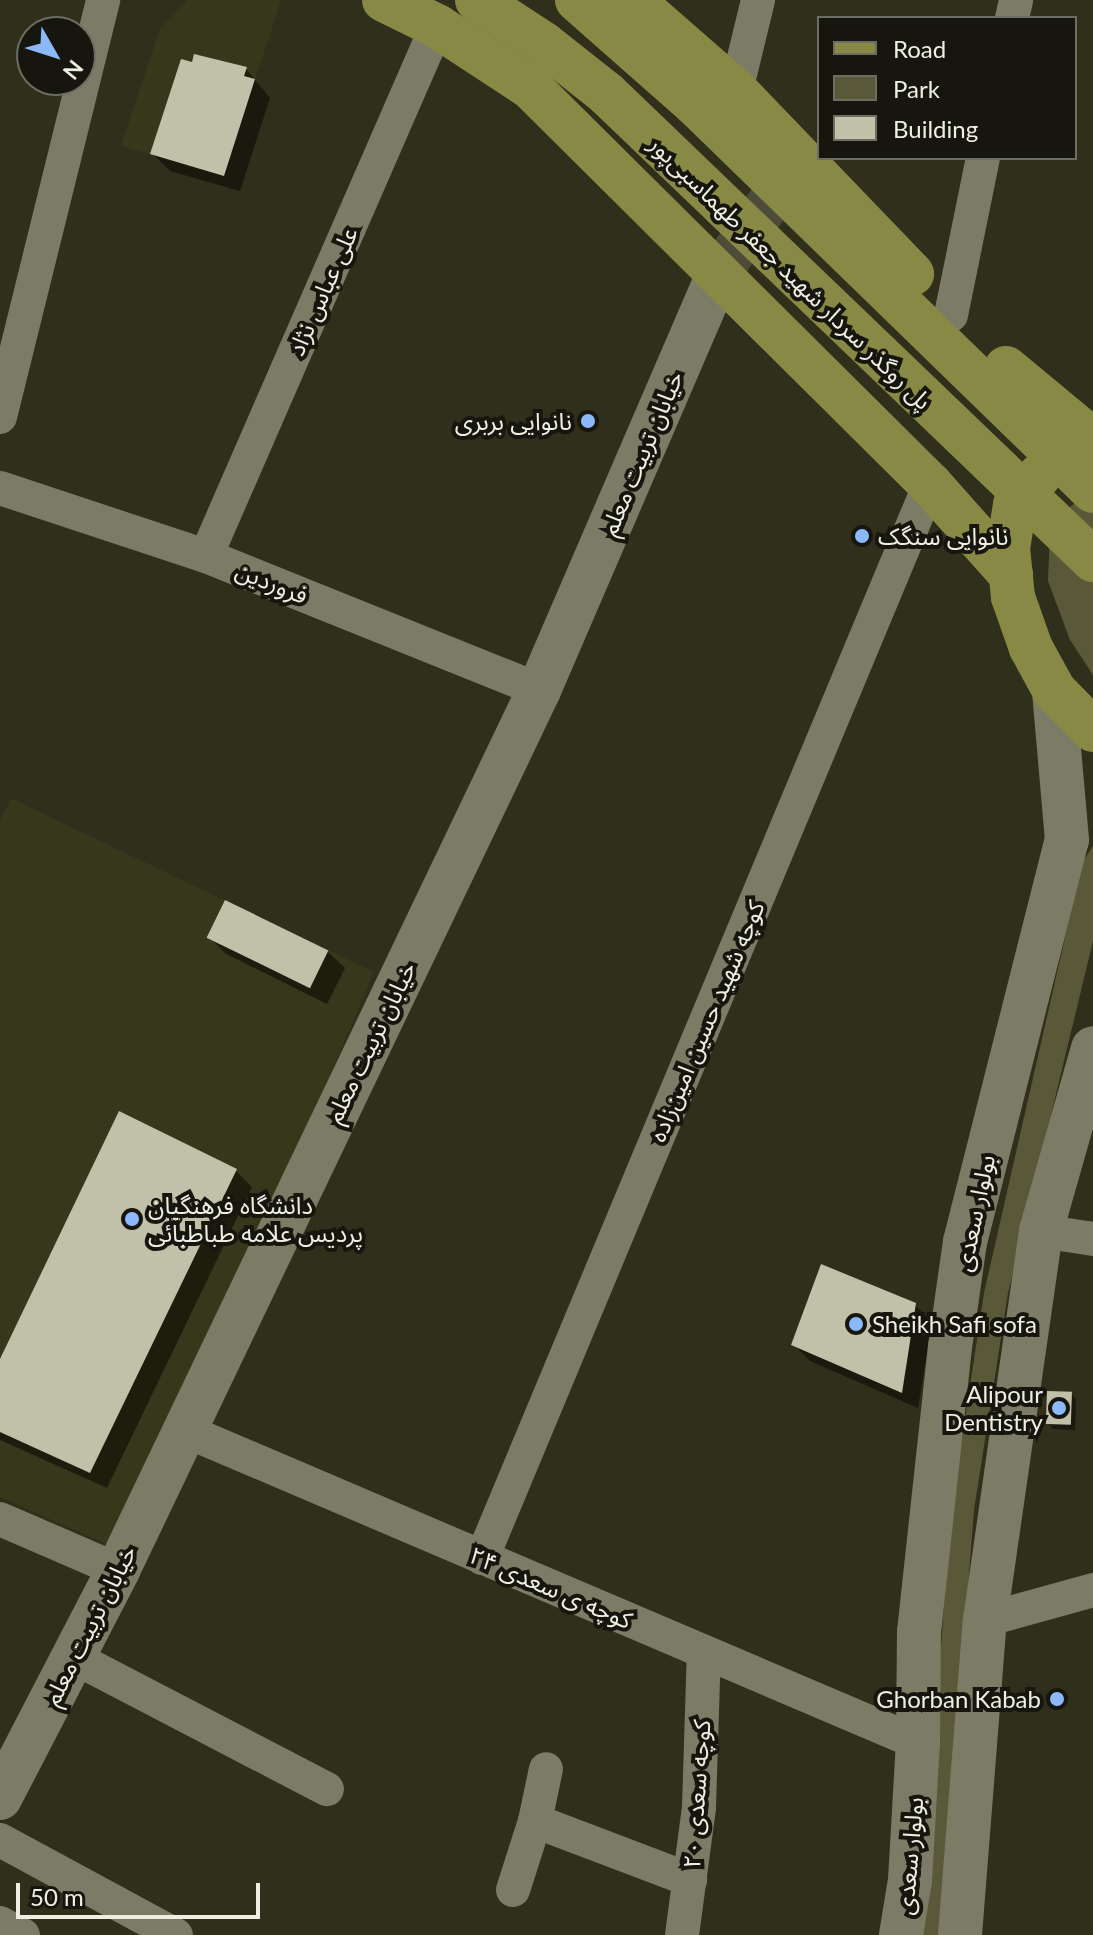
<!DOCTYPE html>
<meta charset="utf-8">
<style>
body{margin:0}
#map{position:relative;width:1093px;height:1935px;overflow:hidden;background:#2f2f1b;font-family:Lato,"Noto Sans Arabic",sans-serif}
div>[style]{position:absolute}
.built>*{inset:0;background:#37371c}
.green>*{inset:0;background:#595939}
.shadow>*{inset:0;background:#0007}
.building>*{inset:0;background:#c1c1a9;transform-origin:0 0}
.primary-tunnel>*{height:44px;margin-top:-22px;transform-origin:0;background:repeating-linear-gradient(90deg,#4c4c39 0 44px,transparent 0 66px)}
.street>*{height:34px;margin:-17px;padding:0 17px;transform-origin:17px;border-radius:17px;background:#7c7c66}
.secondary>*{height:44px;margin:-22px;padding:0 22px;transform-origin:22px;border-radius:22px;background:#7c7c66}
.primary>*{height:44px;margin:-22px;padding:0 22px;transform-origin:22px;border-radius:22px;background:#898946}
.dots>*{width:22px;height:22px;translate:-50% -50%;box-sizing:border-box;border:4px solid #16160e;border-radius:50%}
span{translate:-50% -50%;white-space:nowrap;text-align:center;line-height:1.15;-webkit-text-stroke:8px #16160e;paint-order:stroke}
.street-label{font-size:24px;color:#eeefe2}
.poi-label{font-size:24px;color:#eeefe2}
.right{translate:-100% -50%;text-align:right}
.left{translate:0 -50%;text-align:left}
.legend{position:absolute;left:817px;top:16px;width:260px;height:144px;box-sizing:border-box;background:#16160e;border:2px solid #6c6d63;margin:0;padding:10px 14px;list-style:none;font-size:24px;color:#eeefe2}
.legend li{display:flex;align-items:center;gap:16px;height:40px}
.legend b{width:40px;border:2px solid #6c6d63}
.north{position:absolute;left:16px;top:16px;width:80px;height:80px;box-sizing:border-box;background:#16160e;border:2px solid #6c6d63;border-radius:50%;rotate:129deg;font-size:22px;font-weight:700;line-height:32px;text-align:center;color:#eeefe2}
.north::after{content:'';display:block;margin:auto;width:28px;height:36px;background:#8cb9fc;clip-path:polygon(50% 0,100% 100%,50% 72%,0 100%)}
.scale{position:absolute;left:16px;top:1883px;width:244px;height:36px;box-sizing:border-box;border:4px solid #eeefe2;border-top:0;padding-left:10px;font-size:24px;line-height:28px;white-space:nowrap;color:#eeefe2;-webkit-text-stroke:6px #16160e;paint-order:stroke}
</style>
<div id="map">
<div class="built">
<div style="clip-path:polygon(188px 0,281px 0,224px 176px,121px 146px,160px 29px)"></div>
<div style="clip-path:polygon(11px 798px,374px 972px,306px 1132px,108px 1545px,0 1497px,0 820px)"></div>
</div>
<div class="green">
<div style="clip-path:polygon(1093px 497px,1093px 675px,1070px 640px,1048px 581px,1050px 532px,1062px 514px,1077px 501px)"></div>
<div style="clip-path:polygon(1093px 846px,1093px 941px,1008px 1293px,974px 1510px,941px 1935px,915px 1935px,936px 1720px,950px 1518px,984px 1293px,1082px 863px)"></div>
</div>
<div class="shadow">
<div style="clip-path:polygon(193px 64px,246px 69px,270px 98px,240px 191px,170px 171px,153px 154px)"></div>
<div style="clip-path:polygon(209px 937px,328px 952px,345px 968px,327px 1004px,226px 954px)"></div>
<div style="clip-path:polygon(235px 1170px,252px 1187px,107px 1488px,0 1440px,0 1363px)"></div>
<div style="clip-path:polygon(915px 1305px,932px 1322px,918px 1408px,810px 1361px,793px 1344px)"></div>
<div style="clip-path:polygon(1071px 1394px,1076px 1399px,1075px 1430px,1053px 1429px,1048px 1424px)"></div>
</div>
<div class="building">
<div style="clip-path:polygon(194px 54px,247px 67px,244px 76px,255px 79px,224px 176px,150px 154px,181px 59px,192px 62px)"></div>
<div style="left:225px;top:900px;width:115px;height:42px;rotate:26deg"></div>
<div style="clip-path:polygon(119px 1111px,237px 1169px,90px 1473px,0 1432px,0 1359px)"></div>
<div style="clip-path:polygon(821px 1264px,916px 1303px,902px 1393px,791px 1345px)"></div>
<div style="left:1047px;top:1391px;width:25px;height:33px;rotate:2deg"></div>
</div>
<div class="primary-tunnel">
<div style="left:718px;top:274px;width:143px;rotate:-54.4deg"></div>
</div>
<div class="street">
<div style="left:1012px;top:18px;width:18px;rotate:-77deg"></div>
<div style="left:736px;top:91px;width:94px;rotate:-76.4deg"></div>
<div style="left:951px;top:315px;width:160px;rotate:-78.5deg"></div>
<div style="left:0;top:417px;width:430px;rotate:-76.1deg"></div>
<div style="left:0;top:488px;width:217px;rotate:18.3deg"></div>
<div style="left:206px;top:556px;width:359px;rotate:21.9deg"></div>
<div style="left:206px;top:556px;width:578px;rotate:-66.45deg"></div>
<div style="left:1041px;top:1231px;width:53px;rotate:8.7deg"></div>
<div style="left:184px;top:1430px;width:798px;rotate:23.09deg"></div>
<div style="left:0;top:1519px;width:129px;rotate:23.4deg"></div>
<div style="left:482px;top:1558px;width:1164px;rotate:-67.36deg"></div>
<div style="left:985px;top:1620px;width:112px;rotate:-15.5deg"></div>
<div style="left:75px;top:1658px;width:284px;rotate:27.5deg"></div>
<div style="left:535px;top:1821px;width:166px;rotate:20.8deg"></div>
<div style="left:0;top:1840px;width:200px;rotate:28.4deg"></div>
<div style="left:513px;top:1890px;width:72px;rotate:-72.3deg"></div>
<div style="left:535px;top:1821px;width:53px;rotate:-78.1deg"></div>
<div style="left:0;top:1923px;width:26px;rotate:28deg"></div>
<div style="left:682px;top:1935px;width:129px;rotate:-82.4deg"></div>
<div style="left:699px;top:1807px;width:155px;rotate:-88.2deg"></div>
</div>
<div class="secondary">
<div style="left:0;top:1798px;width:257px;rotate:-62.6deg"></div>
<div style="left:118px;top:1570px;width:976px;rotate:-64.43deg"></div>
<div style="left:539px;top:690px;width:453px;rotate:-66.7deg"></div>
<div style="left:901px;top:1935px;width:56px;rotate:-80.7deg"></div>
<div style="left:910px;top:1880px;width:137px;rotate:-86.7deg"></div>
<div style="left:918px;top:1743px;width:111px;rotate:-89.5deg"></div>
<div style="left:919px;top:1632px;width:287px;rotate:-83.8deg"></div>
<div style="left:950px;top:1347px;width:106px;rotate:-81.9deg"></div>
<div style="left:965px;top:1242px;width:415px;rotate:-75.8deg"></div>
<div style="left:1067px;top:840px;width:151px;rotate:-95deg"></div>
<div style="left:960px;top:1935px;width:316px;rotate:-85.5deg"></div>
<div style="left:985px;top:1620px;width:393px;rotate:-81.8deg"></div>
<div style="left:1041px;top:1231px;width:190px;rotate:-74.1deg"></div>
</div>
<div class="primary">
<div style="left:384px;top:0;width:59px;rotate:26.1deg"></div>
<div style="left:437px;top:26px;width:111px;rotate:33.3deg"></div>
<div style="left:530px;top:87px;width:564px;rotate:44.78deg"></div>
<div style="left:930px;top:484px;width:122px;rotate:48.3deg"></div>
<div style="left:477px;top:0;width:80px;rotate:33.3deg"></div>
<div style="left:544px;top:44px;width:79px;rotate:38.3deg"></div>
<div style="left:606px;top:93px;width:675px;rotate:43.8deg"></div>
<div style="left:577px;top:0;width:157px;rotate:41.4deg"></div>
<div style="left:695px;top:104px;width:555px;rotate:44.2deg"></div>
<div style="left:632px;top:0;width:138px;rotate:41.2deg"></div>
<div style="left:736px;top:91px;width:254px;rotate:46.1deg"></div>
<div style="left:1006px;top:368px;width:113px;rotate:39.6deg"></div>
<div style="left:1040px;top:475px;width:39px;rotate:130deg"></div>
<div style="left:1015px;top:505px;width:44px;rotate:99.2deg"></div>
<div style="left:1008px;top:548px;width:49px;rotate:84.2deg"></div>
<div style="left:1013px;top:597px;width:54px;rotate:70.6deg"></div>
<div style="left:1031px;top:648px;width:48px;rotate:61.3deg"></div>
<div style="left:1054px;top:690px;width:56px;rotate:45.7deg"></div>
</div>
<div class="dots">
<div style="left:588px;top:421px;background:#8cb9fc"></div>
<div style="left:862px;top:536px;background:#8cb9fc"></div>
<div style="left:132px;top:1219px;background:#8cb9fc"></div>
<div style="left:856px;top:1324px;background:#8cb9fc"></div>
<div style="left:1059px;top:1408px;background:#8cb9fc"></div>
<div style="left:1057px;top:1699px;background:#8cb9fc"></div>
</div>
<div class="street-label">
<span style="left:791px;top:272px;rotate:44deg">پل روگذر سردار شهید جعفر طهماسبی‌پور</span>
<span style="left:322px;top:291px;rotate:-66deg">علی عباس نژاد</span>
<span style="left:641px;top:453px;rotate:-67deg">خیابان تربیت معلم</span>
<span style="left:272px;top:582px;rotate:22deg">فروردین</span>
<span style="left:706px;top:1021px;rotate:-67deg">کوچه شهید حسین امین‌زاده</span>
<span style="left:370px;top:1042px;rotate:-64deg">خیابان تربیت معلم</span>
<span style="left:974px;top:1213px;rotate:-78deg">بولوار سعدی</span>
<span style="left:551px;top:1587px;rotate:23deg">کوچه ی سعدی ۲۴</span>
<span style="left:89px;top:1625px;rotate:-63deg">خیابان تربیت معلم</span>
<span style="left:696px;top:1794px;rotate:-86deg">کوچه سعدی ۲۰</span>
<span style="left:909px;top:1856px;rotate:-85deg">بولوار سعدی</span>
</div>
<div class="poi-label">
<span class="right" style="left:572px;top:421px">نانوایی بربری</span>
<span class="left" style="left:878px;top:536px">نانوایی سنگک</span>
<span class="left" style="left:148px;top:1219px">دانشگاه فرهنگیان<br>پردیس علامه طباطبائی</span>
<span class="left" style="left:872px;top:1324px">Sheikh Safi sofa</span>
<span class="right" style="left:1043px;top:1408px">Alipour<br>Dentistry</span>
<span class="right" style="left:1041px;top:1699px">Ghorban Kabab</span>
</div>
<ul class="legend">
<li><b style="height:10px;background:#898946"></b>Road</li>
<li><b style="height:22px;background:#595939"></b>Park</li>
<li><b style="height:22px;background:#c1c1a9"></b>Building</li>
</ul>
<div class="north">N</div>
<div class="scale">50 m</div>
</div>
